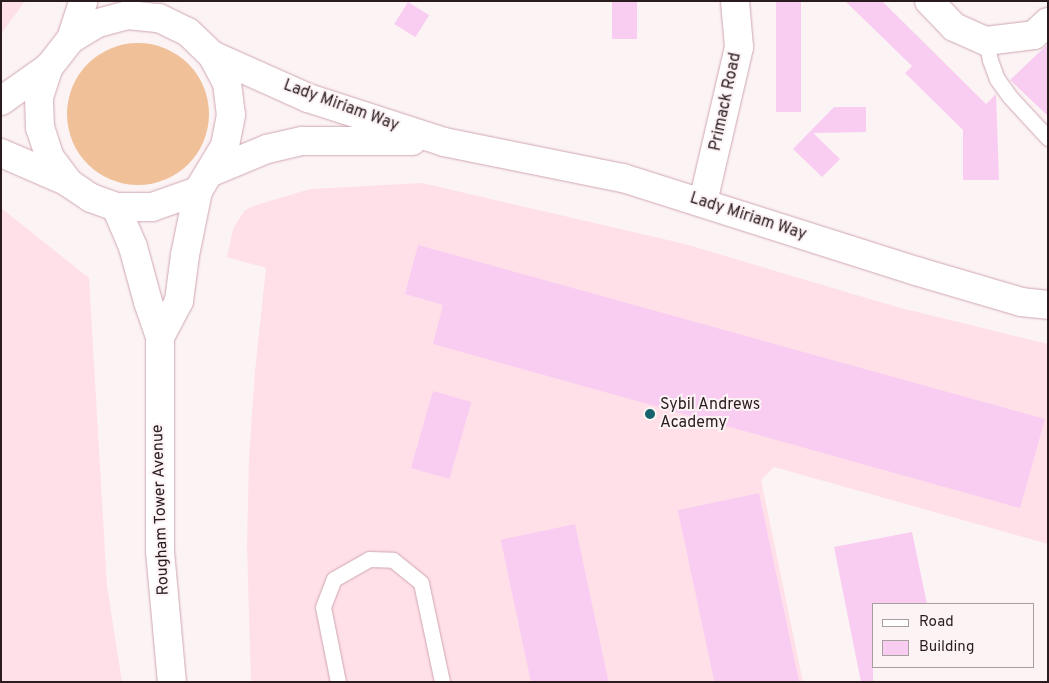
<!DOCTYPE html>
<style>
body{margin:0}
#map{position:relative;width:1049px;height:683px;overflow:hidden;background:#fcf3f5;font-family:Overpass,sans-serif}
div>[style]{position:absolute}
.built>*{inset:0;background:#ffe0e8}
.green>*{inset:0;background:#f0c099}
.round{border-radius:50%}
.building>*{inset:0;background:#f9cdf2;transform-origin:0 0}
.roads{filter:drop-shadow(0 0 1px #cfa7b1) drop-shadow(0 0 1px #cfa7b1)}
.lane>*{height:15px;margin:-7.5px;padding:0 7.5px;transform-origin:7.5px;border-radius:7.5px;background:#fff}
.street>*{height:28px;margin:-14px;padding:0 14px;transform-origin:14px;border-radius:14px;background:#fff}
.secondary>*{height:28px;margin:-14px;padding:0 14px;transform-origin:14px;border-radius:14px;background:#fff}
.dots>*{width:14px;height:14px;translate:-50% -50%;box-sizing:border-box;border:2px solid #fcf3f5;border-radius:50%}
span{translate:-50% -50%;white-space:nowrap;text-align:center;line-height:1.15;-webkit-text-stroke:4px #fcf3f5;paint-order:stroke}
.street-label{font-size:16px;color:#2a1b1f}
.poi-label{font-size:16px;color:#2a1b1f}
.left{translate:0 -50%;text-align:left}
.frame{position:absolute;inset:0;border:2px solid #2a1b1f;pointer-events:none}
.legend{position:absolute;left:872px;top:603px;width:162px;height:65px;box-sizing:border-box;background:#fcf3f5;border:1px solid #a89d9f;margin:0;padding:6px 9px;list-style:none;font-size:15px;color:#2a1b1f}
.legend li{display:flex;align-items:center;gap:10px;height:25px}
.legend b{width:25px;border:1px solid #a89d9f}
</style>
<div id="map">
<div class="built">
<div style="clip-path:polygon(1px 1px,25px 1px,1px 34px)"></div>
<div style="clip-path:polygon(422px 183px,685px 244px,897px 307px,1048px 344px,1048px 544px,774px 467px,761px 480px,803px 682px,251px 682px,247px 546px,249px 457px,255px 371px,266px 268px,227px 257px,233px 229px,244px 211px,253px 206px,310px 189px)"></div>
<div style="clip-path:polygon(1px 208px,89px 278px,107px 586px,122px 682px,1px 682px)"></div>
</div>
<div class="green">
<div class="round" style="left:67px;top:43px;width:142px;height:142px"></div>
</div>
<div class="building">
<div style="left:612px;top:1px;width:25px;height:38px"></div>
<div style="left:776px;top:1px;width:25px;height:111px"></div>
<div style="clip-path:polygon(845px 1px,882px 1px,986px 104px,996px 94px,999px 180px,963px 180px,963px 130px,905px 73px,912px 66px)"></div>
<div style="left:408px;top:2px;width:25px;height:26px;rotate:32deg"></div>
<div style="clip-path:polygon(1048px 44px,1048px 116px,1010px 80px)"></div>
<div style="clip-path:polygon(834px 107px,866px 107px,866px 132px,813px 133px,840px 159px,822px 177px,793px 149px)"></div>
<div style="clip-path:polygon(418px 245px,1045px 419px,1020px 508px,433px 344px,443px 305px,405px 294px)"></div>
<div style="left:433px;top:391px;width:40px;height:80px;rotate:16deg"></div>
<div style="left:759px;top:493px;width:193px;height:83px;rotate:78deg"></div>
<div style="left:575px;top:524px;width:161px;height:76px;rotate:78deg"></div>
<div style="clip-path:polygon(912px 532px,927px 604px,873px 604px,873px 682px,861px 682px,834px 547px)"></div>
</div>
<div class="roads">
<div class="lane">
<div style="left:986px;top:41px;width:19px;rotate:78deg"></div>
<div style="left:990px;top:60px;width:20px;rotate:70deg"></div>
<div style="left:997px;top:79px;width:22px;rotate:54deg"></div>
<div style="left:1010px;top:97px;width:56px;rotate:47.2deg"></div>
<div style="left:338px;top:682px;width:76px;rotate:-101.3deg"></div>
<div style="left:323px;top:607px;width:30px;rotate:-69deg"></div>
<div style="left:334px;top:579px;width:40px;rotate:-29.7deg"></div>
<div style="left:369px;top:559px;width:24px;rotate:2deg"></div>
<div style="left:393px;top:560px;width:36px;rotate:39deg"></div>
<div style="left:421px;top:583px;width:101px;rotate:78deg"></div>
</div>
<div class="street">
<div style="left:929px;top:1px;width:36px;rotate:46deg"></div>
<div style="left:954px;top:27px;width:35px;rotate:24deg"></div>
<div style="left:986px;top:41px;width:48px;rotate:-7.1deg"></div>
<div style="left:1034px;top:35px;width:19px;rotate:-43deg"></div>
<div style="left:703px;top:202px;width:159px;rotate:-76.9deg"></div>
<div style="left:739px;top:47px;width:46px;rotate:-95deg"></div>
</div>
<div class="secondary">
<div style="left:128px;top:15px;width:31px;rotate:6deg"></div>
<div style="left:159px;top:18px;width:32px;rotate:26deg"></div>
<div style="left:188px;top:32px;width:33px;rotate:44deg"></div>
<div style="left:212px;top:55px;width:32px;rotate:62deg"></div>
<div style="left:227px;top:83px;width:32px;rotate:83deg"></div>
<div style="left:231px;top:115px;width:32px;rotate:101deg"></div>
<div style="left:225px;top:146px;width:52px;rotate:121deg"></div>
<div style="left:198px;top:191px;width:49px;rotate:160.8deg"></div>
<div style="left:152px;top:207px;width:36px;rotate:180deg"></div>
<div style="left:116px;top:207px;width:27px;rotate:-160deg"></div>
<div style="left:91px;top:198px;width:27px;rotate:-146deg"></div>
<div style="left:69px;top:183px;width:31px;rotate:-127deg"></div>
<div style="left:50px;top:158px;width:32px;rotate:-108deg"></div>
<div style="left:40px;top:128px;width:31px;rotate:-92deg"></div>
<div style="left:39px;top:97px;width:32px;rotate:-72deg"></div>
<div style="left:49px;top:67px;width:36px;rotate:-52deg"></div>
<div style="left:71px;top:39px;width:31px;rotate:-31deg"></div>
<div style="left:98px;top:23px;width:31px;rotate:-15deg"></div>
<div style="left:71px;top:39px;width:40px;rotate:-72deg"></div>
<div style="left:212px;top:55px;width:105px;rotate:24.1deg"></div>
<div style="left:308px;top:98px;width:143px;rotate:17.9deg"></div>
<div style="left:444px;top:142px;width:183px;rotate:11.4deg"></div>
<div style="left:623px;top:178px;width:307px;rotate:17.6deg"></div>
<div style="left:916px;top:271px;width:109px;rotate:16.4deg"></div>
<div style="left:1021px;top:302px;width:27px;rotate:6deg"></div>
<div style="left:1px;top:101px;width:59px;rotate:-35.3deg"></div>
<div style="left:1px;top:153px;width:71px;rotate:23.3deg"></div>
<div style="left:209px;top:173px;width:63px;rotate:-22.5deg"></div>
<div style="left:267px;top:149px;width:36px;rotate:-13deg"></div>
<div style="left:302px;top:141px;width:110px"></div>
<div style="left:116px;top:207px;width:43px;rotate:67deg"></div>
<div style="left:133px;top:247px;width:57px;rotate:74.7deg"></div>
<div style="left:148px;top:302px;width:37px;rotate:71deg"></div>
<div style="left:160px;top:337px;width:214px;rotate:90deg"></div>
<div style="left:160px;top:551px;width:132px;rotate:84.8deg"></div>
<div style="left:160px;top:337px;width:41px;rotate:-62.2deg"></div>
<div style="left:179px;top:301px;width:46px;rotate:-82.6deg"></div>
<div style="left:185px;top:255px;width:65px;rotate:-78.5deg"></div>
</div>
</div>
<div class="dots">
<div style="left:650px;top:414px;background:#17636e"></div>
</div>
<div class="street-label">
<span style="left:726px;top:102px;rotate:-78deg">Primack Road</span>
<span style="left:341px;top:106px;rotate:20deg">Lady Miriam Way</span>
<span style="left:748px;top:217px;rotate:18deg">Lady Miriam Way</span>
<span style="left:161px;top:510px;rotate:-92deg">Rougham Tower Avenue</span>
</div>
<div class="poi-label">
<span class="left" style="left:660px;top:414px">Sybil Andrews<br>Academy</span>
</div>
<div class="frame"></div>
<ul class="legend">
<li><b style="height:6px;background:#fff"></b>Road</li>
<li><b style="height:14px;background:#f9cdf2"></b>Building</li>
</ul>
</div>
